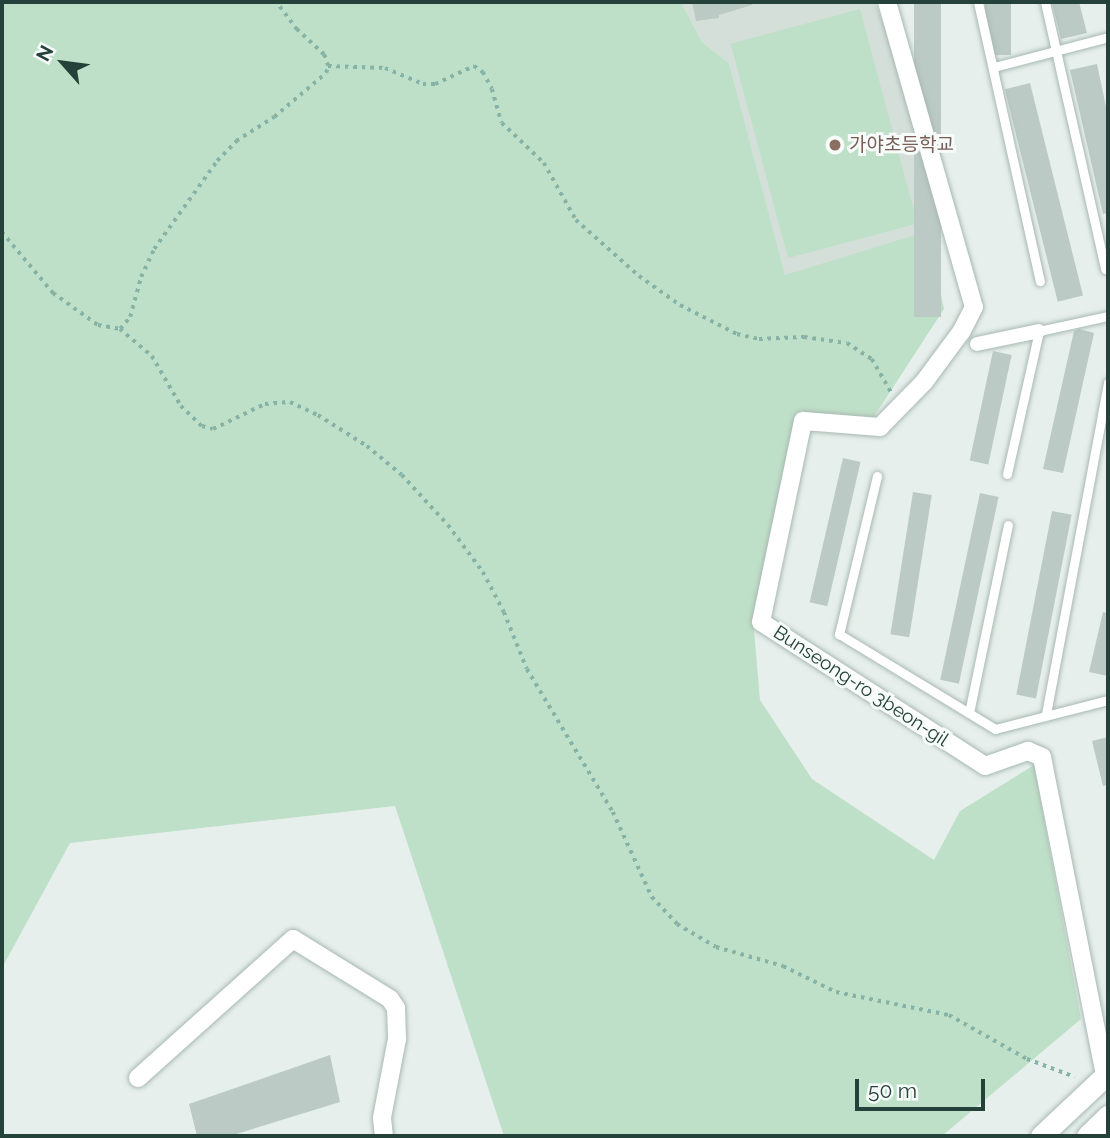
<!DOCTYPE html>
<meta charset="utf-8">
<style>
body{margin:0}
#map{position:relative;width:1110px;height:1138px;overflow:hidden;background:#e6efeb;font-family:Raleway,"Noto Sans KR",sans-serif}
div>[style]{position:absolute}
.built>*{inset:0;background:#d4dfda}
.green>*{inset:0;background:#bfe0c8;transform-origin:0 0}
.building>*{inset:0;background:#bbcac4;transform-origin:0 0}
.path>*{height:3.5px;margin-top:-1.75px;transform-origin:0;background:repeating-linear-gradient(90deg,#86b3a5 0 3.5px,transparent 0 8.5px)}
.roads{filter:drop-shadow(0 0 2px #a8b8b2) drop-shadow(0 0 2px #a8b8b2)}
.service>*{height:9px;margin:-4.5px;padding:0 4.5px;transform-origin:4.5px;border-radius:4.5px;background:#fff}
.pedestrian>*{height:14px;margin:-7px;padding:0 7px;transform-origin:7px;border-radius:7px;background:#fff}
.minor>*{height:18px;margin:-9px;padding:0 9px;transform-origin:9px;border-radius:9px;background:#fff}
.secondary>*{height:21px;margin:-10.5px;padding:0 10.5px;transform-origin:10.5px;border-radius:10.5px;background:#fff}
.dots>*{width:19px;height:19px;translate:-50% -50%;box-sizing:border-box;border:4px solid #f7fbf9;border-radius:50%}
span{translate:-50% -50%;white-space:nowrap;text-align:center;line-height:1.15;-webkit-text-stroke:6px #f7fbf9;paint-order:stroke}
.education-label{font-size:19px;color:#785e54}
.left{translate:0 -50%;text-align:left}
.street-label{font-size:19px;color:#24423a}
.frame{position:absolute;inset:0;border:4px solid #24423a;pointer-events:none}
.north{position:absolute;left:28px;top:28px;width:70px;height:70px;-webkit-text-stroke:5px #f7fbf9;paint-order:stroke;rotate:298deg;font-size:19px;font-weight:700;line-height:28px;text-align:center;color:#24423a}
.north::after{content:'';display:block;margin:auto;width:24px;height:32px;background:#24423a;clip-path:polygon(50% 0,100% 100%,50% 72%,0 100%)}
.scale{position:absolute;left:855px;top:1079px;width:130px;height:32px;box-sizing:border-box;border:4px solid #24423a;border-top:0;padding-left:9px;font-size:21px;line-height:24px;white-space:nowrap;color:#24423a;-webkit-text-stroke:5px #f7fbf9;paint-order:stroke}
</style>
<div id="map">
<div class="built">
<div style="clip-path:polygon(681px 2px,874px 2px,894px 46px,940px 228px,785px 276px,729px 63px,702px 42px)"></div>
</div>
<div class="green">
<div style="clip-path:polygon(2px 2px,681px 2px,702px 42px,729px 63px,785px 275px,928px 231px,944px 309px,873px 418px,796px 413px,754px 630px,760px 700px,812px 779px,934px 860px,960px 811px,1034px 765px,1081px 1019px,942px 1136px,504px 1136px,395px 806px,70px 843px,2px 968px)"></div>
<div style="left:860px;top:9px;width:222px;height:134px;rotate:75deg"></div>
</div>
<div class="building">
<div style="clip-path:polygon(692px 2px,752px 2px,752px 5px,719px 15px,719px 18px,696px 21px)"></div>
<div style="left:914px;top:2px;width:27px;height:315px"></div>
<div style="left:985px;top:2px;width:26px;height:53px"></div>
<div style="clip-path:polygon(1052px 2px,1079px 2px,1087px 33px,1061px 39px)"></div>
<div style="clip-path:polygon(1097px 64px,1108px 116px,1108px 213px,1103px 214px,1070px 70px)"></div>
<div style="left:1030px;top:83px;width:219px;height:26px;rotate:76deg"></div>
<div style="clip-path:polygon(1079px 329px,1094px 333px,1063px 473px,1043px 469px,1074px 331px)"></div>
<div style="left:993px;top:351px;width:19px;height:112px;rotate:12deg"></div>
<div style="left:843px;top:458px;width:18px;height:148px;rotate:13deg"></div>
<div style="left:913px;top:492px;width:19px;height:144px;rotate:9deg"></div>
<div style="left:980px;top:493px;width:19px;height:191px;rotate:12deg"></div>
<div style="left:1052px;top:511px;width:20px;height:187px;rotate:11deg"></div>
<div style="clip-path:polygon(1103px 612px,1108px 613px,1108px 676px,1089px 672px)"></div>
<div style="clip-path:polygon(1108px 737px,1108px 785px,1103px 786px,1092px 741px)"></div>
<div style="clip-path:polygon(330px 1055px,340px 1102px,230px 1136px,197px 1136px,189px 1104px)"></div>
</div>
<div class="path">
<div style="left:328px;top:66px;width:57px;rotate:2deg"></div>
<div style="left:385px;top:68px;width:41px;rotate:22.8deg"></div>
<div style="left:423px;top:84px;width:12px"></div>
<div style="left:435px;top:84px;width:43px;rotate:-24.8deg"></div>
<div style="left:474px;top:66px;width:11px;rotate:34deg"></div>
<div style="left:483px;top:72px;width:19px;rotate:62deg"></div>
<div style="left:492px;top:89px;width:35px;rotate:74deg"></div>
<div style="left:502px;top:123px;width:58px;rotate:43.6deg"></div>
<div style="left:544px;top:163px;width:65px;rotate:60.7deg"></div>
<div style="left:576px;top:220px;width:84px;rotate:41.6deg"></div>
<div style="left:639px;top:276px;width:50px;rotate:35.3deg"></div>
<div style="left:680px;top:305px;width:64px;rotate:27deg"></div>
<div style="left:737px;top:334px;width:23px;rotate:13deg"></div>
<div style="left:759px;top:339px;width:45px;rotate:-2.5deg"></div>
<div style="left:804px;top:337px;width:43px;rotate:7.9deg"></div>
<div style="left:847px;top:343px;width:30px;rotate:33deg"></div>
<div style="left:872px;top:359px;width:38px;rotate:60deg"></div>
<div style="left:2px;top:232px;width:80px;rotate:50.1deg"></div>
<div style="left:53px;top:293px;width:55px;rotate:35.4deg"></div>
<div style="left:98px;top:325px;width:22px;rotate:10deg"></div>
<div style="left:120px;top:329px;width:42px;rotate:40.2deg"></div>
<div style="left:152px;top:356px;width:58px;rotate:59.9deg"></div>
<div style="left:181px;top:406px;width:29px;rotate:44deg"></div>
<div style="left:202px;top:426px;width:11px;rotate:15deg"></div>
<div style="left:213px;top:429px;width:58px;rotate:-25.7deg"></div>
<div style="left:265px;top:404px;width:25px;rotate:-5deg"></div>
<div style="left:290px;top:402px;width:31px;rotate:25deg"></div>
<div style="left:318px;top:415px;width:58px;rotate:32.3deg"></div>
<div style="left:367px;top:446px;width:45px;rotate:39.6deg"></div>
<div style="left:402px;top:475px;width:68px;rotate:47.4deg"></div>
<div style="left:448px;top:525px;width:59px;rotate:53.3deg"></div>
<div style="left:483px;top:572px;width:45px;rotate:62.3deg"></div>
<div style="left:504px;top:612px;width:61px;rotate:68deg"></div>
<div style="left:527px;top:669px;width:167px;rotate:59deg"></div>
<div style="left:613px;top:812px;width:94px;rotate:65.4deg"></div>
<div style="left:652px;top:897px;width:37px;rotate:47deg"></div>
<div style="left:677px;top:924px;width:45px;rotate:30.5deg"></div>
<div style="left:716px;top:947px;width:70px;rotate:15.8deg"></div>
<div style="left:783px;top:966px;width:59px;rotate:26.1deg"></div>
<div style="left:836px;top:992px;width:115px;rotate:11.5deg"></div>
<div style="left:949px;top:1015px;width:90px;rotate:29.4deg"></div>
<div style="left:1027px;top:1059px;width:51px;rotate:20.6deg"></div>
<div style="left:120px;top:329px;width:16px;rotate:-50deg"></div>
<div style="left:130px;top:317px;width:41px;rotate:-74.6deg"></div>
<div style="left:141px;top:277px;width:31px;rotate:-65deg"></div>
<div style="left:154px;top:249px;width:108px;rotate:-54.4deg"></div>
<div style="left:217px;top:161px;width:28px;rotate:-46deg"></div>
<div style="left:236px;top:141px;width:45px;rotate:-32.3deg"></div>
<div style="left:274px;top:117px;width:68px;rotate:-40.2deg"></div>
<div style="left:326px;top:73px;width:7px;rotate:-74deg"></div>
<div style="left:328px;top:66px;width:12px;rotate:-110deg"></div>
<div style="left:324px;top:55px;width:37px;rotate:-137deg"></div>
<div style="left:297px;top:30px;width:35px;rotate:-127deg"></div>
</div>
<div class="roads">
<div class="service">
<div style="left:978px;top:2px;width:286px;rotate:77.5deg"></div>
<div style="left:1045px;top:2px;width:274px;rotate:77.3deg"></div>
<div style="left:994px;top:67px;width:118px;rotate:-14.7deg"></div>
<div style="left:1007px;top:474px;width:147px;rotate:-77.4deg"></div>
<div style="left:1039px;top:331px;width:71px;rotate:-12.3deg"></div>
<div style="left:877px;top:476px;width:163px;rotate:103.5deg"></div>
<div style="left:839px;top:634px;width:183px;rotate:31.3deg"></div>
<div style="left:995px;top:729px;width:117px;rotate:-14.4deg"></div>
<div style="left:969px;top:713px;width:192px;rotate:-78.3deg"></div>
<div style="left:1046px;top:714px;width:337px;rotate:-79.4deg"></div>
</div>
<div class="pedestrian">
<div style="left:977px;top:344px;width:63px;rotate:-11.8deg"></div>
</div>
<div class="minor">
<div style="left:887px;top:2px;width:317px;rotate:74.1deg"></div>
<div style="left:974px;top:307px;width:28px;rotate:117deg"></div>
<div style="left:961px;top:332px;width:62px;rotate:126.5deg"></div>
<div style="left:924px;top:382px;width:63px;rotate:134.4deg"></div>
<div style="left:880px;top:427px;width:77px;rotate:-175.5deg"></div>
<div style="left:803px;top:421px;width:205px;rotate:101.8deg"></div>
<div style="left:761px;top:622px;width:266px;rotate:32.7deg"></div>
<div style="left:985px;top:766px;width:46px;rotate:-19.2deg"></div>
<div style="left:1028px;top:751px;width:15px;rotate:23deg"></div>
<div style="left:1042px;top:757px;width:325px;rotate:78.8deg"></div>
<div style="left:138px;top:1078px;width:208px;rotate:-41.9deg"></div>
<div style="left:293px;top:939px;width:114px;rotate:31.7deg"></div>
<div style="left:390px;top:999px;width:11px;rotate:56deg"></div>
<div style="left:396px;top:1008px;width:31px;rotate:88deg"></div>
<div style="left:397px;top:1039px;width:80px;rotate:100.8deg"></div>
<div style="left:382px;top:1118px;width:18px;rotate:84deg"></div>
</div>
<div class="secondary">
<div style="left:1041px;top:1136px;width:92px;rotate:-43.2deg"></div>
<div style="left:1087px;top:1136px;width:29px;rotate:-44deg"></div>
</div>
</div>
<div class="dots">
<div style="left:835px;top:145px;background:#8d6e63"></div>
</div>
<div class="education-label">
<span class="left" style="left:849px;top:145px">가야초등학교</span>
</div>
<div class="street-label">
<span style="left:861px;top:686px;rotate:33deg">Bunseong-ro 3beon-gil</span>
</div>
<div class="frame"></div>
<div class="north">N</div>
<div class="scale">50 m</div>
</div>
